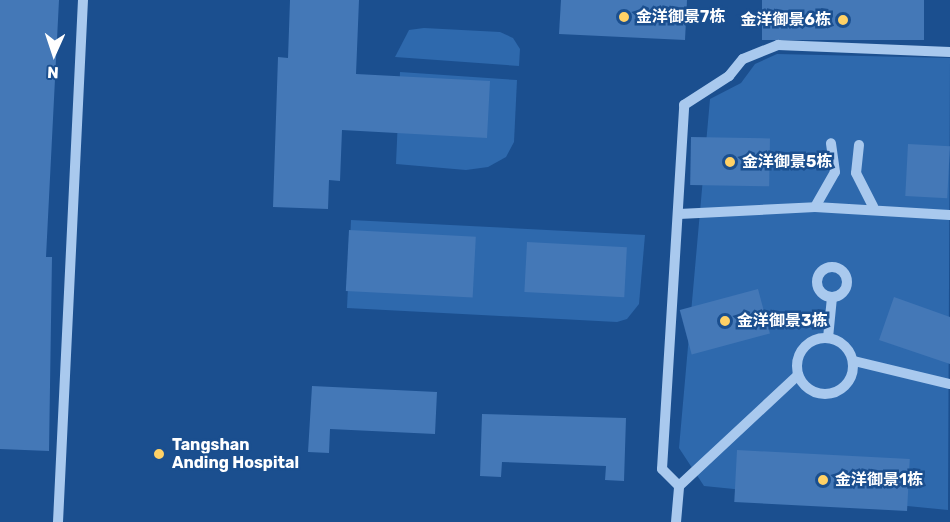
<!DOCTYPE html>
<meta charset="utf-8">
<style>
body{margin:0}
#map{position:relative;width:950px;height:522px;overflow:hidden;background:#1b4f8f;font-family:Rubik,"Noto Sans SC",sans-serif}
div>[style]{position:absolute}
.green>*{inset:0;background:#2e69ad}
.building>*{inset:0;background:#4478b7;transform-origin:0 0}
.minor>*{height:10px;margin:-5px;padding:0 5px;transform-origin:5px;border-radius:5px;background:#a9c9ee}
.minor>.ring{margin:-5px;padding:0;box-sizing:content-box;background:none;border:10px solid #a9c9ee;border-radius:50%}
.dots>*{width:16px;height:16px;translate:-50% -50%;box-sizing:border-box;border:3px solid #1b4f8f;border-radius:50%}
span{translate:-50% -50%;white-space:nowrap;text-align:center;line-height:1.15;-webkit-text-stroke:5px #1b4f8f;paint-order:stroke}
.poi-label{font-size:16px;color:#fff;font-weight:700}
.left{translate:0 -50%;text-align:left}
.right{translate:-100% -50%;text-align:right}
.north{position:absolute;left:24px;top:24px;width:60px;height:60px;-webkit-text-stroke:4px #1b4f8f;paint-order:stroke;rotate:183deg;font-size:16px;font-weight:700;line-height:24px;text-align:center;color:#fff}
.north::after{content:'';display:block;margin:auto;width:21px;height:27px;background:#fff;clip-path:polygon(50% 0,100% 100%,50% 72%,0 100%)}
</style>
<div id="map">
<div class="green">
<div style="clip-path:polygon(424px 28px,500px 32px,513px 38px,520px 49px,519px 66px,395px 57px,409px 30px)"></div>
<div style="clip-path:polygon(777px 54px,950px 58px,948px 510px,704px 486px,679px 448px,710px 99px,741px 83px,755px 64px)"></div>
<div style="clip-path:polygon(400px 72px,517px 80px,514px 142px,506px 157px,488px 167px,466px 170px,396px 164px)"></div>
<div style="clip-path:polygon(351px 220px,645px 235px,639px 304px,627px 319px,617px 322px,347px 308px)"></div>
</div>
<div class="building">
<div style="clip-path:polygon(0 0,59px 0,46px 257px,52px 257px,49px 451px,0 449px)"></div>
<div style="clip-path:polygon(290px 0,359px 0,356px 74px,490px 81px,487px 138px,342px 130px,340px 181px,329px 180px,328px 209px,273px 207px,278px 57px,288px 58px)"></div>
<div style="clip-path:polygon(561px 0,687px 0,685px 40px,559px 34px)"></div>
<div style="left:762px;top:0;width:162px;height:40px"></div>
<div style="left:691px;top:137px;width:79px;height:48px;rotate:1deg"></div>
<div style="left:908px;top:144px;width:42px;height:52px;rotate:3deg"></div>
<div style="left:349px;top:230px;width:127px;height:61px;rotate:3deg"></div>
<div style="left:527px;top:242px;width:100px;height:50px;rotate:3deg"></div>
<div style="left:758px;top:289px;width:46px;height:81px;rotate:75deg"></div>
<div style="clip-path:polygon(894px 297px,950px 317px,950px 364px,879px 340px)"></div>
<div style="clip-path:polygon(312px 386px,437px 392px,435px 434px,330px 429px,329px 453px,308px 452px)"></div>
<div style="clip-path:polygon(482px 414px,626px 418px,624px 481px,605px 480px,606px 466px,502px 462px,501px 477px,480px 476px)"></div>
<div style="left:737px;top:450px;width:173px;height:52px;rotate:3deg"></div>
</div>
<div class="minor">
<div style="left:859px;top:145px;width:28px;rotate:96deg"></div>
<div style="left:856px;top:173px;width:38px;rotate:63deg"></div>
<div style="left:815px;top:207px;width:40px;rotate:-60.3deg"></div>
<div style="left:835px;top:172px;width:29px;rotate:-98deg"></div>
<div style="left:679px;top:214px;width:136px;rotate:-2.9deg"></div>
<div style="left:815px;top:207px;width:135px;rotate:3.4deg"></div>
<div class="ring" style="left:817px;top:267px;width:20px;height:20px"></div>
<div class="ring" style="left:797px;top:338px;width:46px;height:46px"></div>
<div style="left:828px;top:338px;width:41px;rotate:-84.4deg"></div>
<div style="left:854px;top:361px;width:99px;rotate:13.5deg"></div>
<div style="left:679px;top:486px;width:163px;rotate:-43deg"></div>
<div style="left:58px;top:522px;width:523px;rotate:-87.26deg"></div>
<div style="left:676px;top:522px;width:36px;rotate:-85deg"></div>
<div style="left:679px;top:486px;width:24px;rotate:-135deg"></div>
<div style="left:662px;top:469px;width:365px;rotate:-86.5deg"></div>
<div style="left:684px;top:105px;width:54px;rotate:-32.8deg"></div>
<div style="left:729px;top:76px;width:22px;rotate:-51deg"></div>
<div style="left:743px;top:59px;width:38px;rotate:-22deg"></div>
<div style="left:778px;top:45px;width:172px;rotate:2.3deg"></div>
</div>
<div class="dots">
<div style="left:624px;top:17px;background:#ffd166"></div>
<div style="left:843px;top:20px;background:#ffd166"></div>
<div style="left:730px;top:162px;background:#ffd166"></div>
<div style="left:725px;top:321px;background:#ffd166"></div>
<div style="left:159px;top:454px;background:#ffd166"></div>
<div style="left:823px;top:480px;background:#ffd166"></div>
</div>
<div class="poi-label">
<span class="left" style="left:636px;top:17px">金洋御景7栋</span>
<span class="right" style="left:831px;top:20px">金洋御景6栋</span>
<span class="left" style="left:742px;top:162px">金洋御景5栋</span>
<span class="left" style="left:737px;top:321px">金洋御景3栋</span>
<span class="left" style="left:172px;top:454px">Tangshan<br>Anding Hospital</span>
<span class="left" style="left:835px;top:480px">金洋御景1栋</span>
</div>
<div class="north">N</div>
</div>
